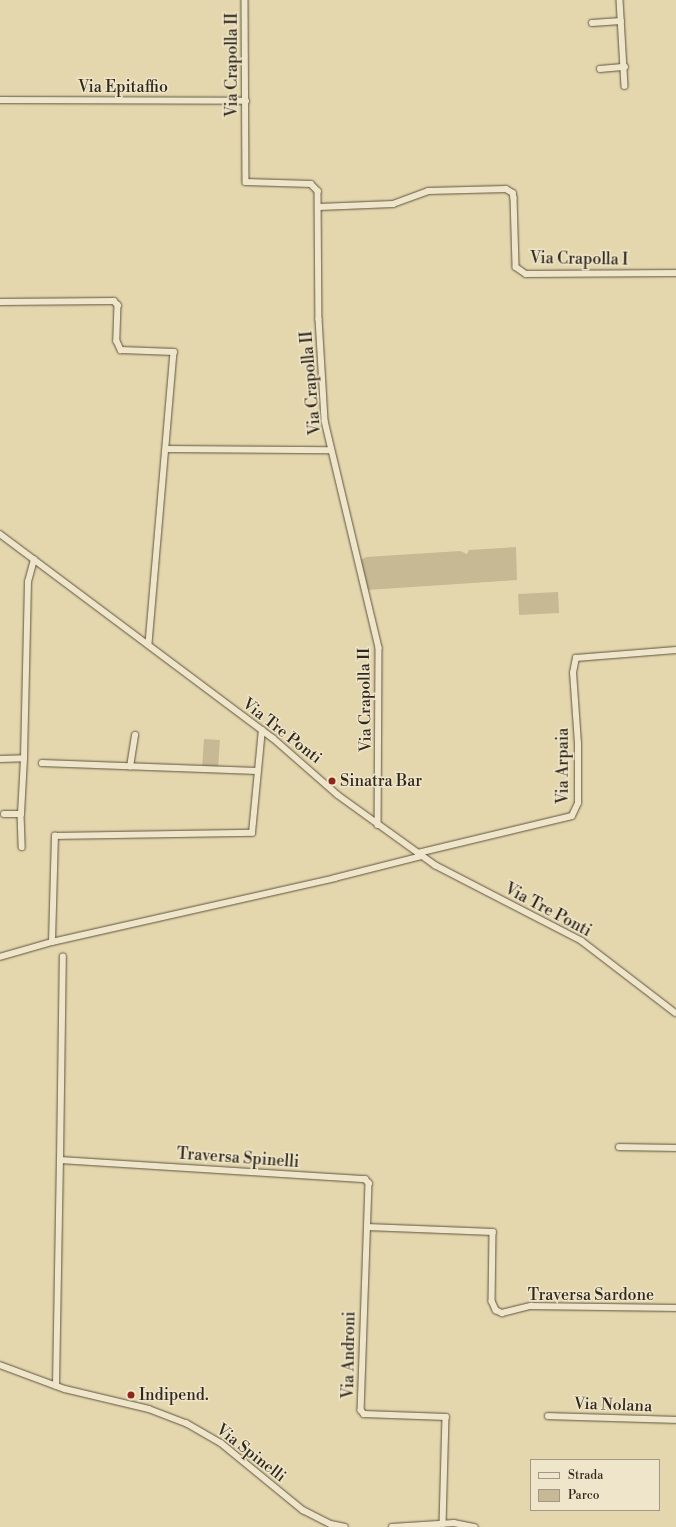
<!DOCTYPE html>
<style>
body{margin:0}
#map{position:relative;width:676px;height:1527px;overflow:hidden;background:#e5d7ad;font-family:"Libre Bodoni",serif}
div>[style]{position:absolute}
.green>*{inset:0;background:#c6b994;transform-origin:0 0}
.roads{filter:drop-shadow(0 0 1px #5e5440) drop-shadow(0 0 1px #5e5440)}
.minor>*{height:5.5px;margin:-2.75px;padding:0 2.75px;transform-origin:2.75px;border-radius:2.75px;background:#eee5ca}
.dots>*{width:11px;height:11px;translate:-50% -50%;box-sizing:border-box;border:2px solid #eee5ca;border-radius:50%}
span{translate:-50% -50%;white-space:nowrap;text-align:center;line-height:1.15;-webkit-text-stroke:3px #eee5ca;paint-order:stroke}
.street-label{font-size:16px;color:#31281c}
.poi-label{font-size:16px;color:#31281c}
.left{translate:0 -50%;text-align:left}
.legend{position:absolute;left:530px;top:1459px;width:130px;height:52px;box-sizing:border-box;background:#eee5ca;border:1px solid #a29984;margin:0;padding:5px 7px;list-style:none;font-size:12px;color:#31281c}
.legend li{display:flex;align-items:center;gap:8px;height:20px}
.legend b{width:20px;border:1px solid #a29984}
</style>
<div id="map">
<div class="green">
<div style="clip-path:polygon(516px 547px,517px 580px,367px 590px,360px 560px,366px 557px,460px 551px,467px 554px,469px 550px)"></div>
<div style="left:558px;top:592px;width:21px;height:40px;rotate:87deg"></div>
<div style="left:204px;top:739px;width:16px;height:28px;rotate:4deg"></div>
</div>
<div class="roads">
<div class="minor">
<div style="left:245px;top:0;width:182px;rotate:89.7deg"></div>
<div style="left:246px;top:182px;width:65px;rotate:1.8deg"></div>
<div style="left:311px;top:184px;width:10px;rotate:45deg"></div>
<div style="left:318px;top:191px;width:128px;rotate:89.6deg"></div>
<div style="left:319px;top:319px;width:102px;rotate:86.6deg"></div>
<div style="left:325px;top:421px;width:233px;rotate:76.6deg"></div>
<div style="left:379px;top:648px;width:177px;rotate:90.3deg"></div>
<div style="left:620px;top:0;width:86px;rotate:86.7deg"></div>
<div style="left:592px;top:23px;width:29px;rotate:-4deg"></div>
<div style="left:600px;top:69px;width:25px;rotate:-5deg"></div>
<div style="left:0;top:100px;width:246px;rotate:0.2deg"></div>
<div style="left:319px;top:207px;width:74px;rotate:-2.3deg"></div>
<div style="left:393px;top:204px;width:37px;rotate:-20deg"></div>
<div style="left:428px;top:191px;width:78px;rotate:-1.5deg"></div>
<div style="left:506px;top:189px;width:8px;rotate:30deg"></div>
<div style="left:513px;top:193px;width:5px;rotate:79deg"></div>
<div style="left:514px;top:198px;width:69px;rotate:88.3deg"></div>
<div style="left:516px;top:267px;width:12px;rotate:35deg"></div>
<div style="left:526px;top:274px;width:150px;rotate:-0.4deg"></div>
<div style="left:0;top:302px;width:114px;rotate:-0.5deg"></div>
<div style="left:114px;top:301px;width:6px;rotate:45deg"></div>
<div style="left:118px;top:305px;width:36px;rotate:92deg"></div>
<div style="left:117px;top:341px;width:10px;rotate:66deg"></div>
<div style="left:121px;top:350px;width:53px;rotate:2.2deg"></div>
<div style="left:174px;top:352px;width:292px;rotate:94.9deg"></div>
<div style="left:168px;top:449px;width:163px;rotate:0.4deg"></div>
<div style="left:0;top:534px;width:341px;rotate:36.8deg"></div>
<div style="left:273px;top:738px;width:86px;rotate:41.2deg"></div>
<div style="left:338px;top:795px;width:120px;rotate:35.8deg"></div>
<div style="left:435px;top:865px;width:165px;rotate:27.3deg"></div>
<div style="left:582px;top:941px;width:118px;rotate:37.5deg"></div>
<div style="left:0;top:759px;width:24px;rotate:-2deg"></div>
<div style="left:24px;top:758px;width:176px;rotate:-88.7deg"></div>
<div style="left:28px;top:582px;width:23px;rotate:-75deg"></div>
<div style="left:42px;top:763px;width:215px;rotate:2.1deg"></div>
<div style="left:130px;top:767px;width:32px;rotate:-81deg"></div>
<div style="left:4px;top:814px;width:17px"></div>
<div style="left:21px;top:814px;width:56px;rotate:-86.9deg"></div>
<div style="left:21px;top:814px;width:33px;rotate:88deg"></div>
<div style="left:418px;top:853px;width:158px;rotate:-13.5deg"></div>
<div style="left:572px;top:816px;width:14px;rotate:-65deg"></div>
<div style="left:578px;top:803px;width:59px;rotate:-90deg"></div>
<div style="left:578px;top:744px;width:71px;rotate:-94deg"></div>
<div style="left:573px;top:673px;width:15px;rotate:-79deg"></div>
<div style="left:576px;top:658px;width:100px;rotate:-4.6deg"></div>
<div style="left:52px;top:942px;width:290px;rotate:-12.7deg"></div>
<div style="left:335px;top:878px;width:90px;rotate:-14.2deg"></div>
<div style="left:0;top:957px;width:54px;rotate:-16.1deg"></div>
<div style="left:52px;top:942px;width:106px;rotate:-88.4deg"></div>
<div style="left:55px;top:836px;width:197px;rotate:-0.9deg"></div>
<div style="left:252px;top:833px;width:103px;rotate:-84.5deg"></div>
<div style="left:619px;top:1147px;width:57px;rotate:1deg"></div>
<div style="left:60px;top:1160px;width:203px;rotate:-89.2deg"></div>
<div style="left:367px;top:1227px;width:126px;rotate:2.3deg"></div>
<div style="left:493px;top:1232px;width:69px;rotate:90.8deg"></div>
<div style="left:492px;top:1301px;width:10px;rotate:66deg"></div>
<div style="left:496px;top:1310px;width:7px;rotate:27deg"></div>
<div style="left:502px;top:1313px;width:30px;rotate:-14deg"></div>
<div style="left:531px;top:1306px;width:145px;rotate:0.8deg"></div>
<div style="left:0;top:1365px;width:69px;rotate:20.3deg"></div>
<div style="left:65px;top:1389px;width:86px;rotate:13.4deg"></div>
<div style="left:149px;top:1409px;width:40px;rotate:21deg"></div>
<div style="left:186px;top:1423px;width:40px;rotate:29.7deg"></div>
<div style="left:221px;top:1443px;width:106px;rotate:39.3deg"></div>
<div style="left:303px;top:1510px;width:31px;rotate:27deg"></div>
<div style="left:331px;top:1524px;width:14px;rotate:12deg"></div>
<div style="left:56px;top:1386px;width:226px;rotate:-89deg"></div>
<div style="left:60px;top:1160px;width:306px;rotate:3.6deg"></div>
<div style="left:365px;top:1179px;width:6px;rotate:45deg"></div>
<div style="left:369px;top:1183px;width:227px;rotate:92deg"></div>
<div style="left:361px;top:1410px;width:5px;rotate:53deg"></div>
<div style="left:364px;top:1414px;width:82px;rotate:2.1deg"></div>
<div style="left:446px;top:1417px;width:107px;rotate:91.6deg"></div>
<div style="left:548px;top:1416px;width:128px;rotate:1.8deg"></div>
<div style="left:392px;top:1527px;width:62px;rotate:-3.7deg"></div>
<div style="left:454px;top:1523px;width:21px;rotate:11deg"></div>
</div>
</div>
<div class="dots">
<div style="left:332px;top:781px;background:#8f2418"></div>
<div style="left:131px;top:1395px;background:#8f2418"></div>
</div>
<div class="street-label">
<span style="left:232px;top:65px;rotate:-90deg">Via Crapolla II</span>
<span style="left:123px;top:87px">Via Epitaffio</span>
<span style="left:579px;top:259px;rotate:1deg">Via Crapolla I</span>
<span style="left:311px;top:383px;rotate:-95deg">Via Crapolla II</span>
<span style="left:365px;top:700px;rotate:-91deg">Via Crapolla II</span>
<span style="left:282px;top:731px;rotate:38deg">Via Tre Ponti</span>
<span style="left:563px;top:766px;rotate:-90deg">Via Arpaia</span>
<span style="left:548px;top:910px;rotate:28deg">Via Tre Ponti</span>
<span style="left:238px;top:1158px;rotate:4deg">Traversa Spinelli</span>
<span style="left:591px;top:1295px">Traversa Sardone</span>
<span style="left:349px;top:1355px;rotate:-89deg">Via Androni</span>
<span style="left:613px;top:1405px;rotate:2deg">Via Nolana</span>
<span style="left:251px;top:1453px;rotate:38deg">Via Spinelli</span>
</div>
<div class="poi-label">
<span class="left" style="left:340px;top:781px">Sinatra Bar</span>
<span class="left" style="left:139px;top:1395px">Indipend.</span>
</div>
<ul class="legend">
<li><b style="height:5px;background:#eee5ca"></b>Strada</li>
<li><b style="height:11px;background:#c6b994"></b>Parco</li>
</ul>
</div>
